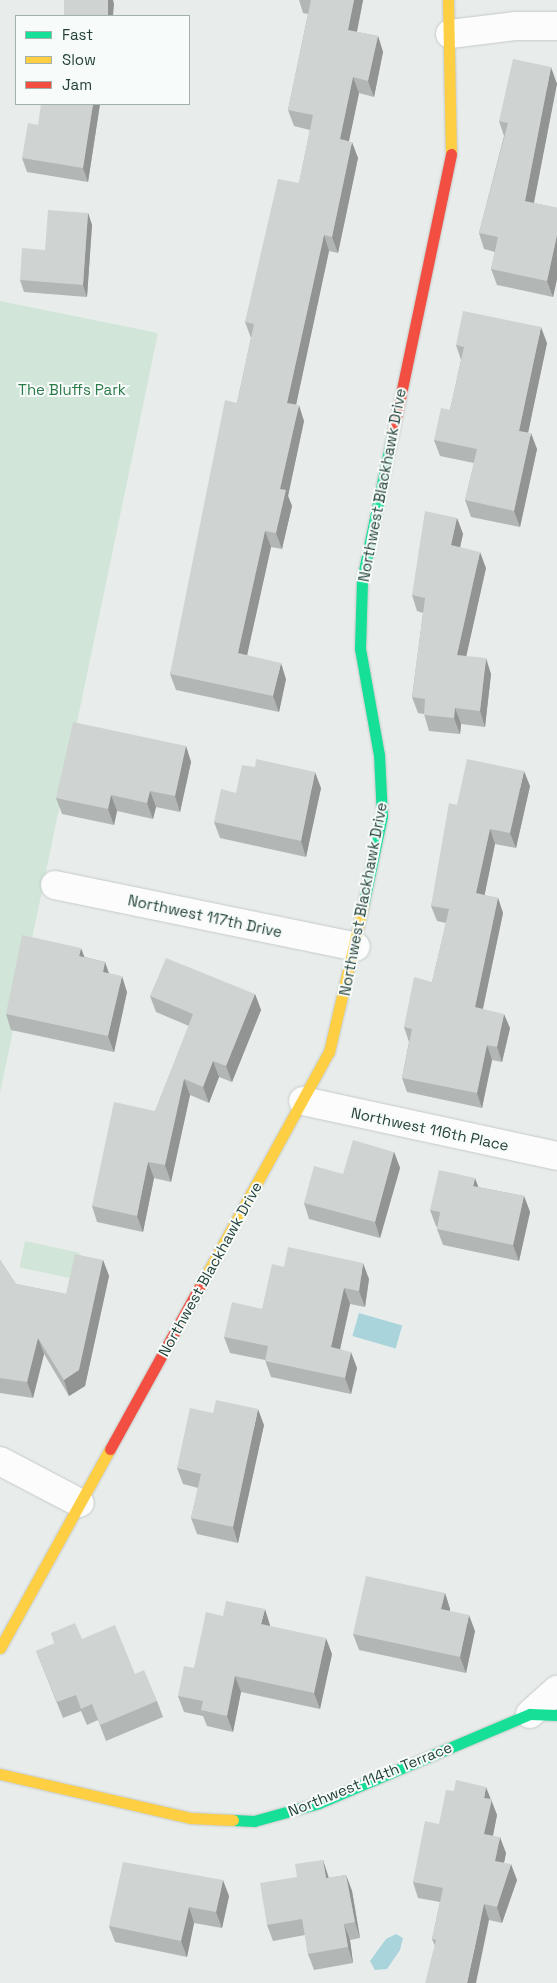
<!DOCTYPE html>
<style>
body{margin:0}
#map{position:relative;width:557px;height:1983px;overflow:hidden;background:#e8edeb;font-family:"Space Grotesk",sans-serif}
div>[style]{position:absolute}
.green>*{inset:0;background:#d1e6d8;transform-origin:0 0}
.water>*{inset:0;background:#a9d4db;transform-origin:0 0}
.roads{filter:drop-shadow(0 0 1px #c5cac8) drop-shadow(0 0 1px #c5cac8)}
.street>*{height:28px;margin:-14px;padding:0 14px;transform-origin:14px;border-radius:14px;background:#fcfcfc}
.fast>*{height:11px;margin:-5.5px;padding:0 5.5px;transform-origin:5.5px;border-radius:5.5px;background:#16e098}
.slow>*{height:11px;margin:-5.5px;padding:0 5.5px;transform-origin:5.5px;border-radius:5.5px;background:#ffcf43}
.jam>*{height:11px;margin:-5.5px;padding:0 5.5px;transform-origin:5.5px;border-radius:5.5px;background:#f24e42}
.wall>*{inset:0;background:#b2b6b5}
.shaded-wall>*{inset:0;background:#919493}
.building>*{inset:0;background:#cfd4d2;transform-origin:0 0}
span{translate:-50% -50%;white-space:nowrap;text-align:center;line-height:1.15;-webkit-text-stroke:4px #f7fbf9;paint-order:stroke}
.park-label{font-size:15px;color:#2d7a4b}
.street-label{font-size:15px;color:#24423a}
.legend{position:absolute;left:15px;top:15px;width:175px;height:90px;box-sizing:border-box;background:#f7fbf9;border:1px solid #a3b1ad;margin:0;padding:6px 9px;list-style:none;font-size:15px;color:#24423a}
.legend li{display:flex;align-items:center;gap:10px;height:25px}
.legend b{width:25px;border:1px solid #a3b1ad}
</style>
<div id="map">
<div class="green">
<div style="clip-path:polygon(0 301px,158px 333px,0 1093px)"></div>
<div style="left:25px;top:1241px;width:56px;height:27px;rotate:12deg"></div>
</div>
<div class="water">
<div style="left:359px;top:1313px;width:45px;height:24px;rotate:16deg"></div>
<div style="clip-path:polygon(396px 1934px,403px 1938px,400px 1950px,387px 1969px,375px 1970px,370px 1961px,386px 1939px)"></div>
</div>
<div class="roads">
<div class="street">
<div style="left:450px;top:34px;width:65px;rotate:-7deg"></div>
<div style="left:515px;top:26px;width:42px"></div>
<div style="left:55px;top:885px;width:307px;rotate:11.6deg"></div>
<div style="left:303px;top:1101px;width:260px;rotate:12.2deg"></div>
<div style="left:0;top:1461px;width:90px;rotate:27.7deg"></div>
<div style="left:530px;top:1714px;width:36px;rotate:-42deg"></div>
</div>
<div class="fast">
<div style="left:363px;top:906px;width:92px;rotate:-78.1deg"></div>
<div style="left:382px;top:816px;width:61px;rotate:-92.8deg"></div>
<div style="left:379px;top:755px;width:109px;rotate:-100.1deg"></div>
<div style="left:360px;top:648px;width:68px;rotate:-88.3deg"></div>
<div style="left:362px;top:580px;width:151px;rotate:-78.2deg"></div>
<div style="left:233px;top:1820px;width:21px;rotate:3deg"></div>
<div style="left:254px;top:1821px;width:67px;rotate:-15.5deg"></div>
<div style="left:319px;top:1803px;width:229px;rotate:-22.9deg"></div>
<div style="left:530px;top:1714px;width:27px;rotate:2deg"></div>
</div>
<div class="slow">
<div style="left:448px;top:0;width:154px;rotate:88.9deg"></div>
<div style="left:199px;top:1288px;width:269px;rotate:-61.2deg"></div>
<div style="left:329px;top:1052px;width:150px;rotate:-76.9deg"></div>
<div style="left:0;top:1648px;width:227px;rotate:-61.1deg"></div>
<div style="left:0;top:1774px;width:195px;rotate:13deg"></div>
<div style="left:190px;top:1818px;width:43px;rotate:2.7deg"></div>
</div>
<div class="jam">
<div style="left:393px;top:432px;width:284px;rotate:-78.2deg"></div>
<div style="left:110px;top:1449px;width:184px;rotate:-61.1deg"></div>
</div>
</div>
<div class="wall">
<div style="clip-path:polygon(299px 0,363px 0,357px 32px,378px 36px,383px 52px,374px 97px,359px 93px,349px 141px,358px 158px,338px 253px,329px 251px,296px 405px,304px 421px,288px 496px,292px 506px,282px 549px,271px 547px,247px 655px,286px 679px,279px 712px,176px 690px,170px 674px,237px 403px,251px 338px,245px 322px,299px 183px,310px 130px,294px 126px,288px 110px,308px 14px,303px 13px)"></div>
<div style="clip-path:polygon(557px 82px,534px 203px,557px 208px,557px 279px,553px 297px,497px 285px,491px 269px,495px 252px,484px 249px,479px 233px,504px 136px,499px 121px)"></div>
<div style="clip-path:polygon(100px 104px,88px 182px,27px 172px,22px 158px,38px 125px)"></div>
<div style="clip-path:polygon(88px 213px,92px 225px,87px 297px,24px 292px,20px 280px,45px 250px)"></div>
<div style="clip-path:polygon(547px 343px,528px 433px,537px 449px,520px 527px,471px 517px,465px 500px,474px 463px,440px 456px,434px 440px,450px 410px,461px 360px,456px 345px)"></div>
<div style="clip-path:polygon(457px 518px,463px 534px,460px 547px,486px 568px,466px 656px,491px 674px,485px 727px,461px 724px,460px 734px,429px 731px,424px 714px,418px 713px,412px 697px,423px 613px,417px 611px,412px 595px)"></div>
<div style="clip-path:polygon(186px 746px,191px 762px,180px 812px,156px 807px,153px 819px,117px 811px,114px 825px,62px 814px,56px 798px)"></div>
<div style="clip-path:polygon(530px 786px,516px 848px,495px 844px,484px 895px,498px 898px,503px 913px,483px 1009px,510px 1028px,502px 1062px,492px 1060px,482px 1108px,407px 1092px,402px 1078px,409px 1042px,404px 1027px,432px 982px,446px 923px,437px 921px,431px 906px,457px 805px)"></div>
<div style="clip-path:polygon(321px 788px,306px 857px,220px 838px,214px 822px,236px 793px)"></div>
<div style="clip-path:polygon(85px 957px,105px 962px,109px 973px,127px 992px,114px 1052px,11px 1030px,6px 1014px)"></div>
<div style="clip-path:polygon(255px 994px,261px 1010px,232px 1082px,219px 1077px,209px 1103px,190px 1095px,171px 1182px,154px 1178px,143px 1232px,97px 1222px,92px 1206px,155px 1111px,189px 1026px,156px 1012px,150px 996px)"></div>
<div style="clip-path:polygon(394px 1152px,400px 1168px,380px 1238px,309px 1219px,304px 1203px,343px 1174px)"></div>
<div style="clip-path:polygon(478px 1187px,524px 1196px,530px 1212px,519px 1261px,443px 1245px,437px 1229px,437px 1227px,436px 1226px,430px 1210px)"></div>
<div style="clip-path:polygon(0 1260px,16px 1284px,66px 1294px,103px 1260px,109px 1276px,85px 1386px,69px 1396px,44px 1354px,33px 1398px,0 1393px)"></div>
<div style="clip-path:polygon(284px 1267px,369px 1279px,365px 1307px,350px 1304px,340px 1349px,357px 1368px,351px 1394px,271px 1377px,265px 1360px,230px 1353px,224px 1337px,262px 1309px)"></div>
<div style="clip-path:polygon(264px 1425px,238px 1543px,197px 1534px,191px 1518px,198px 1488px,183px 1484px,177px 1468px)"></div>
<div style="clip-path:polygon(445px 1593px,450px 1609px,450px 1611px,475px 1631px,466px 1673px,359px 1650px,353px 1634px)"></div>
<div style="clip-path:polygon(223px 1616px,270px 1625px,270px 1626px,332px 1654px,320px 1709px,241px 1692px,233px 1732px,207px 1726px,203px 1716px,184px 1712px,178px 1696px)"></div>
<div style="clip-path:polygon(51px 1633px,82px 1639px,135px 1674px,157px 1701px,163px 1717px,106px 1741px,98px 1720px,87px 1725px,81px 1711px,63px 1718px,36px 1651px,55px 1644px)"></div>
<div style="clip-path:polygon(491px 1799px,497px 1815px,493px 1836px,506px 1853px,504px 1863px,517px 1880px,502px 1923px,489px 1920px,435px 1946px,432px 1939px,440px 1902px,418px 1898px,413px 1882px,439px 1824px)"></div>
<div style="clip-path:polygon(323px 1860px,329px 1878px,346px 1875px,352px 1891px,360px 1938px,350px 1940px,353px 1963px,314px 1970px,308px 1954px,305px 1935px,273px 1941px,267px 1925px,297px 1877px)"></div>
<div style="clip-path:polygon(229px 1896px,222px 1928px,194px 1923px,187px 1957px,115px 1942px,109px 1926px)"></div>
</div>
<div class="shaded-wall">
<div style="clip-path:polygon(108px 0,113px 0,114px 4px,113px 16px,105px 16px)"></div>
<div style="clip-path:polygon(354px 0,363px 0,354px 46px,348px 30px)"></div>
<div style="clip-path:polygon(378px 36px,383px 52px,374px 97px,368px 81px)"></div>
<div style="clip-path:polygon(551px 67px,557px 84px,531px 217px,525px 201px)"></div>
<div style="clip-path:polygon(353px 77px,359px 93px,346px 155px,340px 139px)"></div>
<div style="clip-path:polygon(93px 104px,100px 104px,88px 182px,83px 168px)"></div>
<div style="clip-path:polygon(352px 142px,358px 158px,338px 253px,332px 237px)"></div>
<div style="clip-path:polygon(88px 213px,92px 225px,87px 297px,83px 285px)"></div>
<div style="clip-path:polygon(324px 235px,329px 251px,293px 419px,287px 403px)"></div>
<div style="clip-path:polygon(557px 235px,557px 279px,553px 297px,547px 281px)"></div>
<div style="clip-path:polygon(541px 327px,547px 343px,525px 447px,519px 431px)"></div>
<div style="clip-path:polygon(299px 405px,304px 421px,288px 496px,292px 506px,282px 549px,276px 533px,280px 489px)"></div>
<div style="clip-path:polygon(531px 433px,537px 449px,520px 527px,514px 511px)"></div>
<div style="clip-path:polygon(457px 518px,463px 534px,457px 561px,451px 545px)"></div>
<div style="clip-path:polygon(265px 531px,271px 547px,244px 669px,238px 653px)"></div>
<div style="clip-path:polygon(480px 552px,486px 568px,463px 671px,457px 655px)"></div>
<div style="clip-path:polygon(486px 658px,491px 674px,485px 727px,480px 711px)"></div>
<div style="clip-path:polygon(281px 663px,286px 679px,279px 712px,273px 696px)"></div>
<div style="clip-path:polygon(455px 708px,461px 724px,460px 734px,454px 718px)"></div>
<div style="clip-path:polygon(186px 746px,191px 762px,180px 812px,175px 796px)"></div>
<div style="clip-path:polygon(524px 771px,530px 786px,516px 848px,510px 833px)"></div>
<div style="clip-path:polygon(315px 772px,321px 788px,306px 857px,301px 841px)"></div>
<div style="clip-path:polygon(150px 791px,156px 807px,153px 819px,147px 803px)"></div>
<div style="clip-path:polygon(111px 795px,117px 811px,114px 825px,108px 809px)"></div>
<div style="clip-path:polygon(490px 829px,495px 844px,482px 908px,476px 893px)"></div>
<div style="clip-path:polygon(498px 898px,503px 913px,480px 1022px,475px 1007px)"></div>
<div style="clip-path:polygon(81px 948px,87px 964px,79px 956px)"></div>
<div style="clip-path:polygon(105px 962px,110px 978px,103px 972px)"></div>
<div style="clip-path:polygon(122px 976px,127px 992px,114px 1052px,108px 1036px)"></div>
<div style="clip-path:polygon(255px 994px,261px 1010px,232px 1082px,226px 1066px)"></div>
<div style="clip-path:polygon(504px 1014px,510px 1028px,502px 1062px,497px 1047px)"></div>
<div style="clip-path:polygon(487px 1045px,492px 1060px,482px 1108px,477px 1093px)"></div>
<div style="clip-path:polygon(213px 1061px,219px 1077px,209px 1103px,203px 1087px)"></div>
<div style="clip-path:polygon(184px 1079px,190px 1095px,171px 1182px,165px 1165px)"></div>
<div style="clip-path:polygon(394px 1152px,400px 1168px,380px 1238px,375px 1222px)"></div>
<div style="clip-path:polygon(148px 1162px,154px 1178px,143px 1232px,137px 1216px)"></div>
<div style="clip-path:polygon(475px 1178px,481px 1194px,473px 1186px)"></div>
<div style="clip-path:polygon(524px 1196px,530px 1212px,519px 1261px,513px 1245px)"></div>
<div style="clip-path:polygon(103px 1260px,109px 1276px,85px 1386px,69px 1396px,64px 1380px)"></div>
<div style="clip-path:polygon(363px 1263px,369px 1279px,365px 1307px,359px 1291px)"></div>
<div style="clip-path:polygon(344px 1288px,350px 1304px,337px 1363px,331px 1347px)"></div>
<div style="clip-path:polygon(38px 1338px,44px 1354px,33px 1398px,27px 1382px)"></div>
<div style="clip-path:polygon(351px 1352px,357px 1368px,351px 1394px,345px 1378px)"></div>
<div style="clip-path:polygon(258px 1409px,264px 1425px,238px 1543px,233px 1527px)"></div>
<div style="clip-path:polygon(445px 1593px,450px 1609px,447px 1625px,441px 1609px)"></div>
<div style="clip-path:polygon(265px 1609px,270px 1625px,267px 1640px,261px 1624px)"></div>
<div style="clip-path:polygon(469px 1615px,475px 1631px,466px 1673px,460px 1657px)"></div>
<div style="clip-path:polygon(326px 1638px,332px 1654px,320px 1709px,314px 1693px)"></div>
<div style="clip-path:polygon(235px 1676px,241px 1692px,233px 1732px,227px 1716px)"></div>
<div style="clip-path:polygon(486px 1787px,497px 1815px,490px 1850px,484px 1834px,484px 1798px)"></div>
<div style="clip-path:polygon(500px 1837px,506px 1853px,501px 1877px,495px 1861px)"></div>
<div style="clip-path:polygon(323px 1860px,328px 1876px,331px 1894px,326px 1878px)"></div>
<div style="clip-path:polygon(511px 1864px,517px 1880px,502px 1923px,497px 1907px)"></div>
<div style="clip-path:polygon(346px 1875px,352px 1891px,360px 1938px,355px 1922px)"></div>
<div style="clip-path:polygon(223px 1880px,229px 1896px,222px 1928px,216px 1912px)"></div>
<div style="clip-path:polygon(484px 1904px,489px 1920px,476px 1983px,467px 1983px)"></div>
<div style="clip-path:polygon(189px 1907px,194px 1923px,187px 1957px,181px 1941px)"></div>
<div style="clip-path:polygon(344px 1924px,350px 1940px,353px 1963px,348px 1947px)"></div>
</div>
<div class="building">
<div style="left:64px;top:0;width:44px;height:16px"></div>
<div style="clip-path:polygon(311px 0,354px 0,348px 30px,378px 36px,368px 81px,353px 77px,340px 139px,352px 142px,332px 237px,324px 235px,287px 403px,299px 405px,280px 489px,286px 490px,276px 533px,265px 531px,238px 653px,281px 663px,273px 696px,170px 674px,225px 400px,237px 403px,254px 324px,245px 322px,278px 179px,299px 183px,313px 115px,288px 110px)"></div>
<div style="clip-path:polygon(513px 59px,551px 67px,525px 201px,557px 208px,557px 235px,547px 281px,491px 269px,498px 237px,479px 233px,508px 123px,499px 121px)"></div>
<div style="clip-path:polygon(41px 104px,93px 104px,83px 168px,22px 158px,28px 123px,38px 125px)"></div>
<div style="clip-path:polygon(48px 210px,88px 213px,83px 285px,20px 280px,22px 248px,45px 250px)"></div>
<div style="clip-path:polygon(463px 311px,541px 327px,519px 431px,531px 433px,514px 511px,465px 500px,477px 449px,434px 440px,441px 408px,450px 410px,464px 347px,456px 345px)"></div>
<div style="clip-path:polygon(425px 511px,457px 518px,451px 545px,480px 552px,457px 655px,486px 658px,480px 711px,455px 708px,454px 718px,424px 715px,425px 699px,412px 697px,425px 598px,412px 595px)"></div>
<div style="clip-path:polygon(73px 722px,186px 746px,175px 796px,150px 791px,147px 803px,111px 795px,108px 809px,56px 798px)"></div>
<div style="clip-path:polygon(256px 759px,315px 772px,301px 841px,214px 822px,221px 789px,236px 793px,242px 765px,255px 767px)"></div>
<div style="clip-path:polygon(467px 759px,524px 771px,510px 833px,490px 829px,476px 893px,498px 898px,475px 1007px,504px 1014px,497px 1047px,487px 1045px,477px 1093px,402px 1078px,412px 1029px,404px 1027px,414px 977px,432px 982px,449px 909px,431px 906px,449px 803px,457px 805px)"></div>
<div style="clip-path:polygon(22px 935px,81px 948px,79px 956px,105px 962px,103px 972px,122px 976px,108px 1036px,6px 1014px)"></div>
<div style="clip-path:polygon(166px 958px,255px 994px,226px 1066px,213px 1061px,203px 1087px,184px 1079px,165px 1165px,148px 1162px,137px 1216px,92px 1206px,114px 1102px,155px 1111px,193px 1014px,150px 996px)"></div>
<div style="clip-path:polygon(353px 1140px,394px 1152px,375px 1222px,304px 1203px,314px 1166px,343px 1174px)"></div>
<div style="clip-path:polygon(439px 1170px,475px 1178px,473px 1186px,524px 1196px,513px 1245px,437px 1229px,440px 1212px,430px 1210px)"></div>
<div style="clip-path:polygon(288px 1247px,363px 1263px,359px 1291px,344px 1288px,331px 1347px,351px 1352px,345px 1378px,265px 1361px,268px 1346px,224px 1337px,232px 1302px,262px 1309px,272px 1264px,284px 1267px)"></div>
<div style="clip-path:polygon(75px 1254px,103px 1260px,79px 1370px,64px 1380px,38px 1338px,27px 1382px,0 1378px,0 1260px,16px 1284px,66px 1294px)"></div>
<div style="clip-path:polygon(216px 1400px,258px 1409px,233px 1527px,191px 1518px,201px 1474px,177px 1468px,190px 1408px,213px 1413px)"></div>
<div style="clip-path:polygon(366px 1576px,445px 1593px,441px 1609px,469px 1615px,460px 1657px,353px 1634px)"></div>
<div style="clip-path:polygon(226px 1601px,265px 1609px,261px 1624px,326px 1638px,314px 1693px,235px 1676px,227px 1716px,201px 1710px,203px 1701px,178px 1696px,184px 1666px,194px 1668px,206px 1612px,223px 1616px)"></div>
<div style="clip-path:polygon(75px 1623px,82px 1639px,115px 1625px,135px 1674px,144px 1670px,157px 1701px,100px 1725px,92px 1704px,81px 1709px,76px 1695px,57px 1702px,36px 1651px,55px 1643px,51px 1633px)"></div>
<div style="clip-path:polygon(456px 1780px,486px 1787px,484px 1798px,492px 1799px,484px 1834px,500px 1837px,495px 1861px,511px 1864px,497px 1907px,484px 1904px,467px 1983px,425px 1983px,436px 1940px,432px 1939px,443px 1888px,413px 1882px,425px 1821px,439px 1824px,446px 1790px,454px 1791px)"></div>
<div style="clip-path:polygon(323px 1860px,326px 1878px,346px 1875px,355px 1922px,344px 1924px,348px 1947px,308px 1954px,302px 1919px,267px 1925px,260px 1883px,297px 1877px,295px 1864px)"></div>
<div style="clip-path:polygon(123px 1862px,223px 1880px,216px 1912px,189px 1907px,181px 1941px,109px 1926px)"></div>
</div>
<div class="park-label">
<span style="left:72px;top:390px">The Bluffs Park</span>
</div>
<div class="street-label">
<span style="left:382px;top:485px;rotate:-79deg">Northwest Blackhawk Drive</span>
<span style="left:363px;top:899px;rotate:-79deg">Northwest Blackhawk Drive</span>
<span style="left:205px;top:916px;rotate:12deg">Northwest 117th Drive</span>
<span style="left:430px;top:1129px;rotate:12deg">Northwest 116th Place</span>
<span style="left:210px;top:1269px;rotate:-61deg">Northwest Blackhawk Drive</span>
<span style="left:370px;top:1779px;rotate:-22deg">Northwest 114th Terrace</span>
</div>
<ul class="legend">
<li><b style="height:6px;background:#16e098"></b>Fast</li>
<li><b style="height:6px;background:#ffcf43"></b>Slow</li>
<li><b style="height:6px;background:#f24e42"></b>Jam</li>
</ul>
</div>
